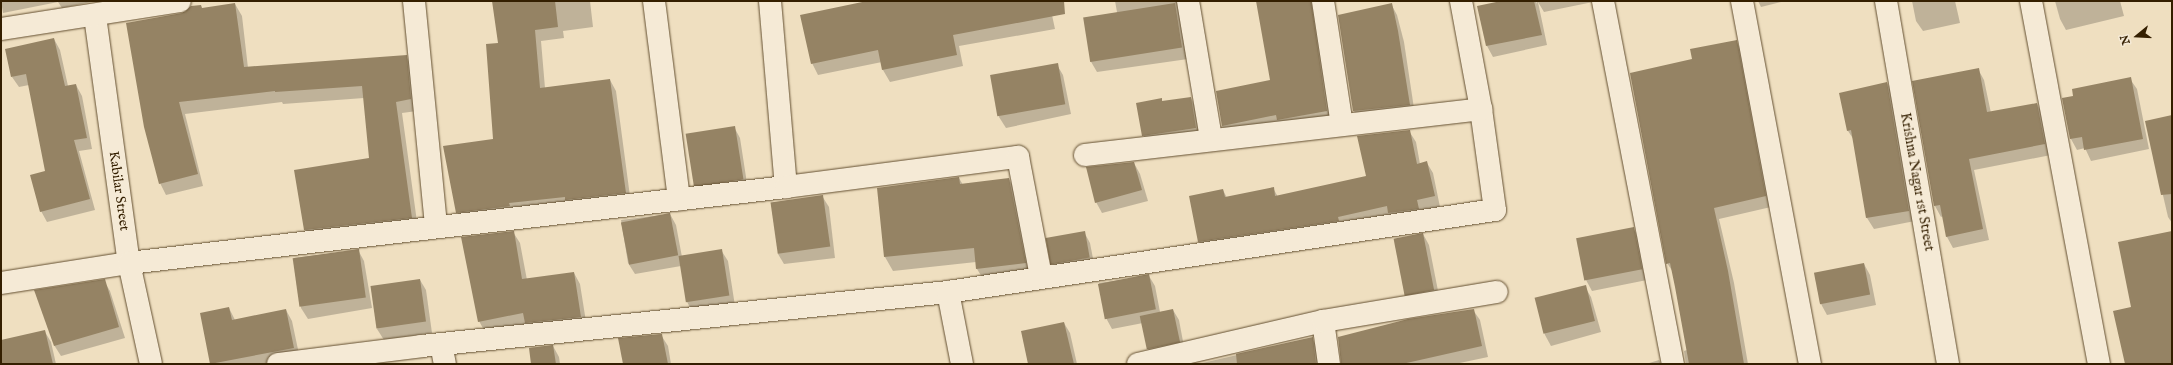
<!DOCTYPE html>
<style>
body{margin:0}
#map{position:relative;width:2173px;height:365px;overflow:hidden;background:#efdfc0;font-family:"IM FELL English",serif}
div>[style]{position:absolute}
.shadow>*{inset:0;background:#0003}
.building>*{inset:0;background:#958364;transform-origin:0 0}
.roads{filter:drop-shadow(0 0 1px #634f30) drop-shadow(0 0 1px #634f30)}
.minor>*{height:22px;margin:-11px;padding:0 11px;transform-origin:11px;border-radius:11px;background:#f5ead6}
span{translate:-50% -50%;white-space:nowrap;text-align:center;line-height:1.15;-webkit-text-stroke:3px #f5ead6;paint-order:stroke}
.street-label{font-size:14px;color:#341f00}
.frame{position:absolute;inset:0;border:2px solid #341f00;pointer-events:none}
.north{position:absolute;left:2117px;top:16px;width:40px;height:40px;-webkit-text-stroke:3px #f5ead6;paint-order:stroke;rotate:252deg;font-size:11px;font-weight:700;line-height:16px;text-align:center;color:#341f00}
.north::after{content:'';display:block;margin:auto;width:14px;height:18px;background:#341f00;clip-path:polygon(50% 0,100% 100%,50% 72%,0 100%)}
</style>
<div id="map">
<div class="shadow">
<div style="clip-path:polygon(1px 1px,96px 1px,62px 8px,58px 2px,3px 13px)"></div>
<div style="clip-path:polygon(493px 1px,590px 1px,593px 27px,563px 31px,564px 38px,541px 41px,545px 88px,610px 80px,616px 91px,631px 204px,463px 223px,457px 212px,494px 140px,499px 44px)"></div>
<div style="clip-path:polygon(869px 1px,1049px 1px,1055px 29px,959px 46px,963px 66px,890px 82px,883px 70px,882px 62px,818px 75px,812px 63px)"></div>
<div style="clip-path:polygon(1115px 1px,1179px 1px,1188px 59px,1097px 72px,1090px 60px,1117px 12px)"></div>
<div style="clip-path:polygon(1257px 1px,1316px 1px,1334px 124px,1230px 139px,1222px 126px,1271px 81px)"></div>
<div style="clip-path:polygon(1506px 1px,1536px 1px,1537px 4px,1537px 1px,1593px 2px,1544px 12px,1538px 2px,1547px 45px,1493px 57px,1487px 46px,1479px 7px)"></div>
<div style="clip-path:polygon(1758px 1px,1785px 1px,1761px 7px)"></div>
<div style="clip-path:polygon(1912px 1px,1955px 1px,1960px 23px,1923px 31px,1916px 21px)"></div>
<div style="clip-path:polygon(2055px 1px,2120px 1px,2124px 16px,2066px 30px,2060px 19px)"></div>
<div style="clip-path:polygon(235px 4px,242px 16px,248px 68px,406px 56px,413px 68px,417px 111px,402px 113px,418px 229px,312px 241px,305px 230px,370px 159px,364px 98px,283px 104px,282px 102px,185px 114px,203px 186px,166px 195px,160px 183px,182px 14px,202px 9px)"></div>
<div style="clip-path:polygon(1391px 4px,1397px 15px,1404px 42px,1415px 115px,1360px 122px,1354px 111px,1339px 16px)"></div>
<div style="clip-path:polygon(54px 39px,60px 50px,68px 86px,76px 85px,82px 96px,92px 149px,79px 151px,95px 210px,47px 222px,41px 211px,46px 172px,29px 85px,19px 87px,12px 77px)"></div>
<div style="clip-path:polygon(1736px 41px,1742px 52px,1771px 207px,1719px 219px,1734px 283px,1748px 364px,1686px 364px,1684px 351px,1687px 350px,1673px 272px,1667px 263px,1693px 59px)"></div>
<div style="clip-path:polygon(1057px 65px,1063px 75px,1071px 114px,1006px 128px,999px 117px,991px 78px)"></div>
<div style="clip-path:polygon(1978px 69px,1984px 80px,1991px 113px,2037px 104px,2043px 115px,2051px 155px,1974px 170px,1989px 240px,1953px 248px,1947px 237px,1943px 216px,1941px 217px,1935px 206px)"></div>
<div style="clip-path:polygon(2130px 79px,2137px 89px,2149px 149px,2091px 161px,2085px 148px,2077px 150px,2071px 139px,2075px 97px)"></div>
<div style="clip-path:polygon(1887px 83px,1893px 94px,1915px 221px,1874px 229px,1867px 218px,1854px 140px,1848px 131px,1840px 94px)"></div>
<div style="clip-path:polygon(1191px 98px,1194px 104px,1199px 134px,1147px 141px,1143px 135px,1161px 99px,1163px 102px)"></div>
<div style="clip-path:polygon(2172px 116px,2172px 223px,2168px 217px,2146px 122px)"></div>
<div style="clip-path:polygon(734px 127px,740px 138px,748px 190px,700px 196px,694px 185px)"></div>
<div style="clip-path:polygon(1409px 131px,1416px 142px,1420px 164px,1427px 163px,1433px 173px,1440px 207px,1205px 252px,1199px 242px,1223px 190px,1227px 198px,1273px 188px,1278px 197px,1367px 177px)"></div>
<div style="clip-path:polygon(1134px 163px,1140px 174px,1148px 201px,1102px 213px,1096px 202px)"></div>
<div style="clip-path:polygon(959px 178px,963px 185px,1009px 179px,1017px 193px,1033px 276px,985px 282px,977px 269px,976px 262px,893px 271px,885px 257px,878px 189px)"></div>
<div style="clip-path:polygon(822px 196px,829px 207px,835px 258px,784px 264px,778px 254px)"></div>
<div style="clip-path:polygon(670px 214px,676px 225px,682px 257px,721px 250px,728px 261px,735px 306px,693px 312px,687px 302px,681px 266px,635px 274px,628px 263px,621px 220px)"></div>
<div style="clip-path:polygon(1633px 228px,1640px 239px,1647px 280px,1592px 291px,1586px 280px)"></div>
<div style="clip-path:polygon(513px 232px,520px 243px,527px 280px,574px 273px,580px 284px,587px 328px,532px 333px,526px 324px,485px 332px,479px 321px)"></div>
<div style="clip-path:polygon(1084px 232px,1090px 243px,1095px 269px,1058px 274px,1052px 264px)"></div>
<div style="clip-path:polygon(1423px 234px,1429px 245px,1440px 301px,1411px 305px,1405px 294px)"></div>
<div style="clip-path:polygon(358px 250px,364px 261px,372px 308px,308px 319px,301px 308px,294px 258px)"></div>
<div style="clip-path:polygon(1864px 264px,1870px 275px,1876px 305px,1827px 315px,1821px 304px)"></div>
<div style="clip-path:polygon(1149px 276px,1155px 286px,1160px 312px,1173px 310px,1179px 320px,1185px 352px,1154px 360px,1148px 349px,1143px 323px,1112px 329px,1106px 318px,1099px 283px)"></div>
<div style="clip-path:polygon(420px 280px,426px 290px,432px 333px,384px 340px,377px 329px)"></div>
<div style="clip-path:polygon(104px 281px,110px 291px,125px 338px,61px 356px,54px 345px)"></div>
<div style="clip-path:polygon(1585px 287px,1591px 297px,1601px 332px,1551px 346px,1545px 335px,1536px 300px)"></div>
<div style="clip-path:polygon(229px 308px,235px 320px,286px 310px,292px 321px,300px 359px,275px 364px,211px 364px,201px 314px)"></div>
<div style="clip-path:polygon(1473px 310px,1480px 320px,1488px 357px,1455px 364px,1341px 364px)"></div>
<div style="clip-path:polygon(1064px 323px,1070px 333px,1077px 364px,1029px 364px)"></div>
<div style="clip-path:polygon(45px 332px,51px 342px,56px 364px,1px 364px,1px 341px)"></div>
<div style="clip-path:polygon(661px 335px,668px 346px,671px 364px,624px 364px)"></div>
<div style="clip-path:polygon(1312px 338px,1318px 349px,1321px 364px,1198px 364px)"></div>
<div style="clip-path:polygon(553px 346px,559px 357px,560px 364px,532px 364px)"></div>
<div style="clip-path:polygon(1659px 360px,1661px 364px,1646px 364px)"></div>
</div>
<div class="building">
<div style="clip-path:polygon(492px 1px,555px 1px,558px 27px,535px 30px,540px 88px,610px 79px,626px 193px,565px 200px,565px 197px,509px 203px,510px 206px,456px 213px,443px 146px,493px 139px,486px 44px,498px 43px)"></div>
<div style="clip-path:polygon(867px 1px,1064px 1px,1065px 14px,953px 35px,957px 55px,882px 70px,878px 50px,811px 64px,800px 15px)"></div>
<div style="clip-path:polygon(1256px 1px,1311px 1px,1327px 111px,1277px 120px,1276px 115px,1222px 126px,1216px 91px,1270px 80px)"></div>
<div style="clip-path:polygon(1501px 1px,1534px 1px,1542px 35px,1486px 46px,1477px 6px)"></div>
<div style="clip-path:polygon(235px 3px,244px 67px,407px 55px,411px 99px,396px 102px,412px 218px,304px 230px,294px 170px,369px 158px,362px 86px,275px 92px,275px 91px,179px 102px,198px 174px,159px 184px,144px 127px,126px 23px,182px 13px,191px 6px,201px 5px,202px 8px)"></div>
<div style="left:1175px;top:3px;width:45px;height:93px;rotate:81deg"></div>
<div style="clip-path:polygon(1392px 3px,1398px 31px,1410px 105px,1353px 111px,1338px 15px)"></div>
<div style="clip-path:polygon(54px 38px,65px 86px,76px 84px,87px 138px,74px 140px,90px 199px,40px 212px,30px 175px,45px 171px,26px 74px,11px 77px,5px 49px)"></div>
<div style="clip-path:polygon(1737px 40px,1766px 196px,1714px 208px,1728px 271px,1744px 364px,1689px 364px,1675px 287px,1670px 263px,1666px 264px,1630px 73px,1692px 59px,1690px 49px)"></div>
<div style="left:1058px;top:63px;width:42px;height:69px;rotate:80deg"></div>
<div style="clip-path:polygon(1979px 68px,1987px 112px,2037px 103px,2045px 144px,1969px 159px,1983px 229px,1946px 237px,1940px 205px,1934px 206px,1912px 81px)"></div>
<div style="clip-path:polygon(2131px 77px,2143px 139px,2084px 150px,2082px 137px,2070px 139px,2062px 98px,2073px 96px,2072px 89px)"></div>
<div style="clip-path:polygon(1887px 82px,1909px 211px,1866px 218px,1851px 130px,1847px 131px,1839px 93px)"></div>
<div style="clip-path:polygon(1191px 97px,1196px 128px,1142px 136px,1136px 103px,1162px 98px,1162px 101px)"></div>
<div style="clip-path:polygon(2172px 115px,2172px 194px,2161px 195px,2145px 121px)"></div>
<div style="left:735px;top:126px;width:54px;height:50px;rotate:81deg"></div>
<div style="clip-path:polygon(1410px 130px,1417px 164px,1427px 161px,1435px 196px,1417px 200px,1419px 209px,1388px 213px,1387px 206px,1338px 217px,1339px 221px,1198px 242px,1189px 196px,1223px 189px,1225px 197px,1274px 187px,1275px 196px,1366px 176px,1357px 136px)"></div>
<div style="clip-path:polygon(1134px 162px,1142px 190px,1095px 203px,1086px 167px)"></div>
<div style="clip-path:polygon(959px 177px,960px 184px,1009px 178px,1026px 263px,976px 269px,974px 248px,884px 257px,877px 188px)"></div>
<div style="left:823px;top:195px;width:52px;height:53px;rotate:82deg"></div>
<div style="left:670px;top:213px;width:43px;height:50px;rotate:79deg"></div>
<div style="left:1634px;top:227px;width:43px;height:59px;rotate:79deg"></div>
<div style="clip-path:polygon(514px 231px,522px 279px,574px 272px,581px 317px,525px 323px,523px 313px,478px 322px,461px 237px)"></div>
<div style="left:1085px;top:231px;width:27px;height:40px;rotate:80deg"></div>
<div style="clip-path:polygon(2172px 231px,2172px 364px,2125px 364px,2113px 311px,2131px 307px,2118px 242px)"></div>
<div style="left:1423px;top:233px;width:58px;height:30px;rotate:79deg"></div>
<div style="left:359px;top:249px;width:49px;height:67px;rotate:82deg"></div>
<div style="left:722px;top:249px;width:47px;height:44px;rotate:81deg"></div>
<div style="left:1864px;top:263px;width:32px;height:51px;rotate:79deg"></div>
<div style="left:1149px;top:274px;width:36px;height:52px;rotate:79deg"></div>
<div style="clip-path:polygon(105px 279px,119px 327px,54px 346px,34px 290px)"></div>
<div style="left:420px;top:279px;width:43px;height:50px;rotate:82deg"></div>
<div style="left:1586px;top:285px;width:37px;height:53px;rotate:76deg"></div>
<div style="clip-path:polygon(229px 307px,232px 320px,286px 309px,294px 348px,210px 364px,200px 313px)"></div>
<div style="left:1173px;top:309px;width:34px;height:34px;rotate:78deg"></div>
<div style="clip-path:polygon(1474px 309px,1482px 346px,1402px 364px,1341px 364px,1338px 337px,1408px 319px)"></div>
<div style="clip-path:polygon(1064px 322px,1074px 364px,1028px 364px,1021px 331px)"></div>
<div style="clip-path:polygon(45px 330px,53px 364px,1px 364px,1px 340px)"></div>
<div style="clip-path:polygon(662px 334px,668px 364px,623px 364px,618px 338px)"></div>
<div style="clip-path:polygon(1313px 337px,1316px 364px,1237px 364px,1236px 354px)"></div>
<div style="clip-path:polygon(553px 345px,556px 364px,531px 364px,529px 348px)"></div>
</div>
<div class="roads">
<div class="minor">
<div style="left:414px;top:1px;width:226px;rotate:84.4deg"></div>
<div style="left:654px;top:1px;width:200px;rotate:82.8deg"></div>
<div style="left:770px;top:1px;width:187px;rotate:85.1deg"></div>
<div style="left:1188px;top:1px;width:140px;rotate:80.5deg"></div>
<div style="left:1323px;top:1px;width:125px;rotate:81.3deg"></div>
<div style="left:1603px;top:1px;width:370px;rotate:79.1deg"></div>
<div style="left:1742px;top:1px;width:369px;rotate:79.4deg"></div>
<div style="left:1886px;top:1px;width:368px;rotate:80.3deg"></div>
<div style="left:2031px;top:1px;width:369px;rotate:79.4deg"></div>
<div style="left:95px;top:16px;width:249px;rotate:82.2deg"></div>
<div style="left:129px;top:263px;width:103px;rotate:77.7deg"></div>
<div style="left:1px;top:29px;width:181px;rotate:-8.9deg"></div>
<div style="left:1085px;top:155px;width:399px;rotate:-6.6deg"></div>
<div style="left:1px;top:283px;width:130px;rotate:-8.9deg"></div>
<div style="left:129px;top:263px;width:661px;rotate:-6.6deg"></div>
<div style="left:786px;top:187px;width:234px;rotate:-7.4deg"></div>
<div style="left:1018px;top:157px;width:122px;rotate:79.1deg"></div>
<div style="left:948px;top:292px;width:73px;rotate:79deg"></div>
<div style="left:1323px;top:321px;width:43px;rotate:82.1deg"></div>
<div style="left:441px;top:344px;width:20px;rotate:79deg"></div>
<div style="left:278px;top:364px;width:145px;rotate:-7.1deg"></div>
<div style="left:422px;top:346px;width:529px;rotate:-5.86deg"></div>
<div style="left:948px;top:292px;width:553px;rotate:-8.53deg"></div>
<div style="left:1495px;top:210px;width:102px;rotate:-97.9deg"></div>
<div style="left:1481px;top:109px;width:110px;rotate:-100.5deg"></div>
<div style="left:1138px;top:364px;width:190px;rotate:-13.1deg"></div>
<div style="left:1323px;top:321px;width:176px;rotate:-9.5deg"></div>
</div>
</div>
<div class="street-label">
<span style="left:1917px;top:182px;rotate:80deg">Krishna Nagar 1st Street</span>
<span style="left:119px;top:191px;rotate:82deg">Kabilar Street</span>
</div>
<div class="frame"></div>
<div class="north">N</div>
</div>
